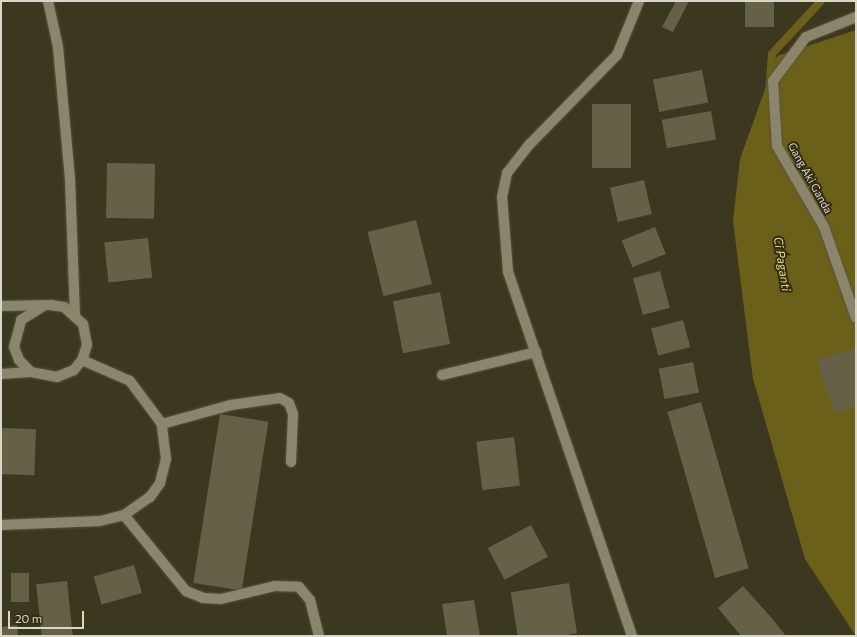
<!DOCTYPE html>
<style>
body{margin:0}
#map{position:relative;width:857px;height:637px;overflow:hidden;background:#3c381f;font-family:Commissioner,sans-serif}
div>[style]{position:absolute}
.forest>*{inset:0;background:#6b6019}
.stream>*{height:8px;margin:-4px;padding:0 4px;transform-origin:4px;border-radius:4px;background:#6b5f19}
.building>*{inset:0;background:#656046;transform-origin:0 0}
.roads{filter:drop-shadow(0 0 1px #5a5640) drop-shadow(0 0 1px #5a5640)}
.minor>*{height:10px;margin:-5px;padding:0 5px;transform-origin:5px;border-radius:5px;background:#8b866b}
span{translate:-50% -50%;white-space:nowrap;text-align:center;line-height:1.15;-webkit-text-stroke:4px #322d15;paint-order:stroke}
.street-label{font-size:11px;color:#d9d7c8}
.water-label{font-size:12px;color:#ebdb7b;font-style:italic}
.frame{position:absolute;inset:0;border:2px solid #d9d7c8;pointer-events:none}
.scale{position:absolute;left:8px;top:611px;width:76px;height:18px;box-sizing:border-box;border:2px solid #d9d7c8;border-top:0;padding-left:5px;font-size:12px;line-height:14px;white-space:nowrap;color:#d9d7c8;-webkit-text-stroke:3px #322d15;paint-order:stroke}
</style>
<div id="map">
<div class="forest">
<div style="clip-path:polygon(856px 30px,856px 636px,805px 559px,753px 379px,733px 221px,740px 159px,777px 56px)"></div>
</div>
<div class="stream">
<div style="left:821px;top:1px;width:72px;rotate:132.8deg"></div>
<div style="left:772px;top:54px;width:118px;rotate:94.4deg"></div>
<div style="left:763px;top:172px;width:66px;rotate:88.3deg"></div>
<div style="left:765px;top:238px;width:98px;rotate:80.1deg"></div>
<div style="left:782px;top:335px;width:157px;rotate:73.8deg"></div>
<div style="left:826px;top:486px;width:57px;rotate:58.5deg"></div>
</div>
<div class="building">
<div style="clip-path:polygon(676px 1px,689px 1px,673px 32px,662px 27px)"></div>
<div style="left:745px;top:1px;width:29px;height:26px"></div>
<div style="left:702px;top:70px;width:33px;height:50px;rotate:79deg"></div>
<div style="left:592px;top:104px;width:39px;height:64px"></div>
<div style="left:711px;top:111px;width:29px;height:50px;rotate:80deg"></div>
<div style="left:107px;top:163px;width:48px;height:55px;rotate:1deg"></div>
<div style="left:644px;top:180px;width:35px;height:35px;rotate:77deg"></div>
<div style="left:416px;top:220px;width:66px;height:50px;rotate:76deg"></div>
<div style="left:655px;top:227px;width:29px;height:36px;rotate:68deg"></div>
<div style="left:148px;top:238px;width:40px;height:44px;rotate:84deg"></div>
<div style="left:660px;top:271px;width:38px;height:28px;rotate:75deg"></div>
<div style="left:440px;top:292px;width:53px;height:48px;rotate:79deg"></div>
<div style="left:683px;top:320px;width:28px;height:33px;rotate:75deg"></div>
<div style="clip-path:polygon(856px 348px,856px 406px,834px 413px,817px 360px)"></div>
<div style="left:693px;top:362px;width:31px;height:35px;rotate:79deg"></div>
<div style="left:701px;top:402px;width:173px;height:35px;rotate:74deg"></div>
<div style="left:220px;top:414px;width:49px;height:171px;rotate:9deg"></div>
<div style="left:1px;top:428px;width:35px;height:46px;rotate:2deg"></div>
<div style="left:514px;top:437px;width:49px;height:38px;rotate:83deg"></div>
<div style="left:531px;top:525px;width:36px;height:49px;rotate:62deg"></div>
<div style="left:134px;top:565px;width:29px;height:42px;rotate:74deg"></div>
<div style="left:11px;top:573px;width:18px;height:29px"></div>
<div style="left:67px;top:581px;width:54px;height:31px;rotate:84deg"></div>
<div style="left:569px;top:583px;width:51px;height:59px;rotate:81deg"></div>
<div style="clip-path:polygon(743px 586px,769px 615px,786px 636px,741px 636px,718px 608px)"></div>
<div style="clip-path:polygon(474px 600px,480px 636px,447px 636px,442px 604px)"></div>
<div style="clip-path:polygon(17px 625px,18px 636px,1px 636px,1px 627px)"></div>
</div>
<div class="roads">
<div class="minor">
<div style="left:48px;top:1px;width:47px;rotate:77.7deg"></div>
<div style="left:58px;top:47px;width:133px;rotate:84.8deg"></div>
<div style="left:70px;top:179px;width:135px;rotate:87.9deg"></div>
<div style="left:856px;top:17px;width:54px;rotate:158.2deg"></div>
<div style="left:806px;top:37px;width:55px;rotate:126.9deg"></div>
<div style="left:773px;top:81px;width:65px;rotate:86.5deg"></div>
<div style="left:777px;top:146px;width:94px;rotate:59.9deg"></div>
<div style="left:824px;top:227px;width:96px;rotate:70.6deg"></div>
<div style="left:1px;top:306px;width:50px;rotate:-1.1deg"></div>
<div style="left:51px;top:305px;width:13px;rotate:9deg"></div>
<div style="left:64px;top:307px;width:25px;rotate:42deg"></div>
<div style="left:83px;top:324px;width:21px;rotate:79deg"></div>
<div style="left:87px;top:345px;width:16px;rotate:108deg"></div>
<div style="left:82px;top:360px;width:13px;rotate:129deg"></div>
<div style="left:74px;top:370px;width:18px;rotate:158deg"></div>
<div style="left:57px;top:377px;width:26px;rotate:-169deg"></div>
<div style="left:31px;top:372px;width:17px;rotate:-135deg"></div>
<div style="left:19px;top:360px;width:14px;rotate:-111deg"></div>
<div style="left:14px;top:347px;width:28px;rotate:-75deg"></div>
<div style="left:21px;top:320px;width:26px;rotate:-32deg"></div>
<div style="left:1px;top:374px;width:30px;rotate:-4deg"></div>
<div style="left:442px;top:375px;width:97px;rotate:-13.7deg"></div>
<div style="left:162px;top:424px;width:72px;rotate:-15.4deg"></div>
<div style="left:231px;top:405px;width:49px;rotate:-8.1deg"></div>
<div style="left:280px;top:398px;width:10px;rotate:29deg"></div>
<div style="left:289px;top:403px;width:12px;rotate:70deg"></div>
<div style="left:293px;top:414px;width:48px;rotate:92.4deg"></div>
<div style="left:124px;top:515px;width:98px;rotate:50.8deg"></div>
<div style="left:186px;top:591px;width:18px;rotate:22deg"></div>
<div style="left:203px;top:598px;width:18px;rotate:3deg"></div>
<div style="left:221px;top:599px;width:56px;rotate:-13.5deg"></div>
<div style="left:275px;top:586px;width:24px;rotate:2deg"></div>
<div style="left:299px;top:587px;width:17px;rotate:50deg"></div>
<div style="left:310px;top:600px;width:37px;rotate:76deg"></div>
<div style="left:1px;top:525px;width:99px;rotate:-2.3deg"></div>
<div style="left:100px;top:521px;width:25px;rotate:-14deg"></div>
<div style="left:124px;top:515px;width:32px;rotate:-35deg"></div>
<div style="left:150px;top:497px;width:17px;rotate:-54deg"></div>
<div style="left:160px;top:483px;width:25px;rotate:-76deg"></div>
<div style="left:166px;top:459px;width:35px;rotate:-97deg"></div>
<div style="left:162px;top:424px;width:54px;rotate:-126.7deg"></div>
<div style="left:130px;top:381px;width:52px;rotate:-156.4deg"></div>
<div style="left:632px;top:636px;width:385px;rotate:-108.8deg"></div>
<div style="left:508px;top:271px;width:74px;rotate:-94.6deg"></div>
<div style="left:502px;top:197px;width:25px;rotate:-78deg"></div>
<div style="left:507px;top:173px;width:37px;rotate:-52deg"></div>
<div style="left:530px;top:144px;width:124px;rotate:-45.7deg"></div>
<div style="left:617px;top:55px;width:58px;rotate:-67.8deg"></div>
</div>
</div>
<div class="street-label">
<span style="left:810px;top:178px;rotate:61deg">Gang Aki Ganda</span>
</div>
<div class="water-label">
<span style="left:782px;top:264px;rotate:81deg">Ci Paganti</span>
</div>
<div class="frame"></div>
<div class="scale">20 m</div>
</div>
